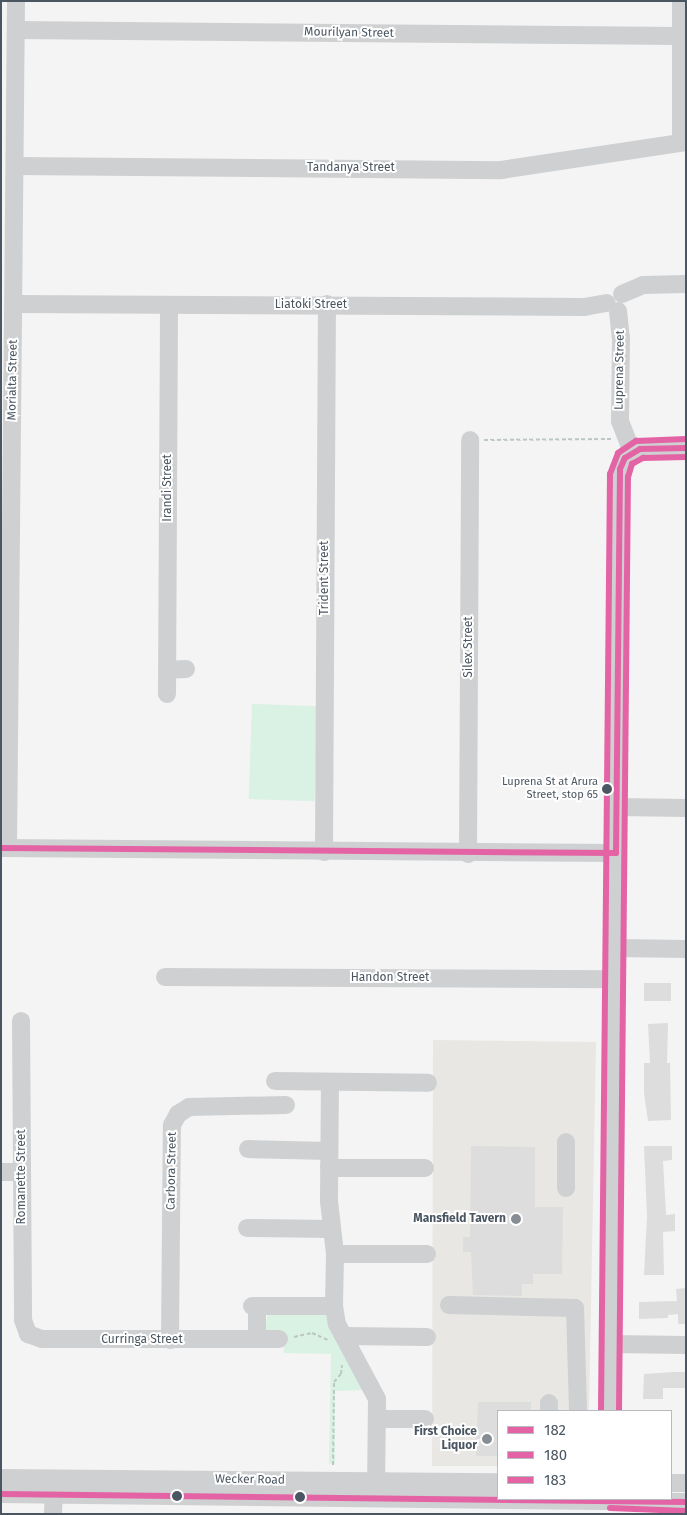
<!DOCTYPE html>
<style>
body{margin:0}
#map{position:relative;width:687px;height:1515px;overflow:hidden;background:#f4f4f4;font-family:"Fira Sans",sans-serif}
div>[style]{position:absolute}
.commercial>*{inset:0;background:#e8e7e3}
.green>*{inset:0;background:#d9f2e3;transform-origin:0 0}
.building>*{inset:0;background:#ddddde;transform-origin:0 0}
.path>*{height:2px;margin-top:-1px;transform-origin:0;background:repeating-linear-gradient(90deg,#bcc7c4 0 4px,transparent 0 6.5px)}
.minor>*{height:18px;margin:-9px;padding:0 9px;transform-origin:9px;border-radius:9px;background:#ced0d2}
.bus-1>*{height:6px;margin:-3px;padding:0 3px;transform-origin:3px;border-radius:3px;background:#e463a4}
.bus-2>*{height:6px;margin:-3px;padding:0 3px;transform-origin:3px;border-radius:3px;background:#e463a4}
.bus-3>*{height:6px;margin:-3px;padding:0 3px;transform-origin:3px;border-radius:3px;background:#e463a4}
.dots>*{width:14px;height:14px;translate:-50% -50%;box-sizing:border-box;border:2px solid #fff;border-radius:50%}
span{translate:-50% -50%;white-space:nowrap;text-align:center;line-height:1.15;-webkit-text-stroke:4px #fff;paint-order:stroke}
.bus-label{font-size:11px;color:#4a5661}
.right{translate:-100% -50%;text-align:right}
.street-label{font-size:12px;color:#4a5661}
.poi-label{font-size:12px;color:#4a5661;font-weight:700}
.frame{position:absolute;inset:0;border:2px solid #4a5661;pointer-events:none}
.legend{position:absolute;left:497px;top:1410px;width:175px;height:90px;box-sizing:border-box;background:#fff;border:1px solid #b7bbc0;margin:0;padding:6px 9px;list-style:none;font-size:15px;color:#4a5661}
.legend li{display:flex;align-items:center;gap:10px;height:25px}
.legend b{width:25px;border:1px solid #b7bbc0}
</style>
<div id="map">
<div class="commercial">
<div style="clip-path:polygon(433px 1040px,596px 1042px,589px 1411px,498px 1411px,498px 1466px,432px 1466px)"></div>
</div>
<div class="green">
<div style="left:252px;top:704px;width:66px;height:95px;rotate:2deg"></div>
<div style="clip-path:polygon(268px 1312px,326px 1313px,367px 1390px,335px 1391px,335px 1463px,329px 1464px,331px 1354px,284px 1353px,283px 1334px,265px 1331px)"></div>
</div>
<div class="building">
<div style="left:644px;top:983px;width:27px;height:18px"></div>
<div style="clip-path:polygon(668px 1023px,667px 1063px,670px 1063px,671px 1120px,648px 1121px,644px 1093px,644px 1063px,650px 1063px,648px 1024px)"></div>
<div style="clip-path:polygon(471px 1146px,535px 1147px,535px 1207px,563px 1207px,562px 1274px,533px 1274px,533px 1284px,522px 1284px,522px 1296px,473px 1295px,471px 1252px,463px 1252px,463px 1237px,470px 1237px)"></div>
<div style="clip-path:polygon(644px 1146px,672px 1146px,672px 1160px,663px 1161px,666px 1215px,675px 1214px,675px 1231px,663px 1232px,664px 1275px,644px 1275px,647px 1216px)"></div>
<div style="clip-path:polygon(686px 1288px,686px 1324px,678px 1324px,678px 1314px,668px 1315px,668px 1318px,639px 1319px,639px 1302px,677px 1301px,676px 1289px)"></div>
<div style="clip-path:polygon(674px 1372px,686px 1372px,686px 1388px,663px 1388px,663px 1399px,643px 1399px,644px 1374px)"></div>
<div style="clip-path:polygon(478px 1402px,531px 1402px,531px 1411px,498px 1411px,498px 1456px,476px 1456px)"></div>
</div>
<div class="path">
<div style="left:484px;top:440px;width:128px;rotate:-0.4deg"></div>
<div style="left:294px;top:1337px;width:18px;rotate:-13deg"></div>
<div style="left:312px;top:1333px;width:17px;rotate:24deg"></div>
<div style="left:333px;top:1465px;width:83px;rotate:-89.3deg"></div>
<div style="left:334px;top:1382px;width:11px;rotate:-49deg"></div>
<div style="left:341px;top:1374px;width:9px;rotate:-84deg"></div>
</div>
<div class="minor">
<div style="left:16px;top:30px;width:665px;rotate:0.52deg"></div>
<div style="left:681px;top:142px;width:141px;rotate:-90deg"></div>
<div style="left:15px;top:166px;width:486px;rotate:0.5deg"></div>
<div style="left:501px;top:170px;width:187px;rotate:-8.6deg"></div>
<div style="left:622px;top:294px;width:23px;rotate:-23deg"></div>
<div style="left:643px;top:285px;width:43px;rotate:-1.3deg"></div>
<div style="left:14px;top:304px;width:570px;rotate:0.3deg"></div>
<div style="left:584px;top:307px;width:23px;rotate:-10deg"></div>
<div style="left:618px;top:311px;width:27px;rotate:84deg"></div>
<div style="left:621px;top:338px;width:83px;rotate:90.7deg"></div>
<div style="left:620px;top:421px;width:34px;rotate:69deg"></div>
<div style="left:167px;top:670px;width:19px;rotate:-3deg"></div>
<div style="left:167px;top:694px;width:388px;rotate:-89.7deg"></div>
<div style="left:616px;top:807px;width:70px;rotate:0.8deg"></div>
<div style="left:1px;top:848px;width:615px;rotate:0.47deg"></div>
<div style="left:8px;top:848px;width:847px;rotate:-89.46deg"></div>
<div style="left:324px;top:852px;width:548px;rotate:-89.69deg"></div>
<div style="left:468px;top:854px;width:414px;rotate:-89.7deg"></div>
<div style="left:615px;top:948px;width:71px;rotate:0.8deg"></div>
<div style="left:165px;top:977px;width:450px;rotate:0.3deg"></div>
<div style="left:21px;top:1021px;width:299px;rotate:89.6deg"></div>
<div style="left:23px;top:1320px;width:15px;rotate:70deg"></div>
<div style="left:28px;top:1334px;width:15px;rotate:20deg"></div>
<div style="left:42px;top:1339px;width:237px"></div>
<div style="left:275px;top:1081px;width:153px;rotate:0.7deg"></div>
<div style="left:330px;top:1082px;width:119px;rotate:90.5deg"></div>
<div style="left:329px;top:1201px;width:53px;rotate:83.5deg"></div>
<div style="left:335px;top:1254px;width:52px;rotate:91.1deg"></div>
<div style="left:334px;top:1306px;width:18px;rotate:81deg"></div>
<div style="left:337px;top:1324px;width:85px;rotate:61.9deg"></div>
<div style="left:377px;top:1399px;width:93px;rotate:90.6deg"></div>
<div style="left:248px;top:1149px;width:81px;rotate:1.4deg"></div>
<div style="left:329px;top:1168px;width:96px"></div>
<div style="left:1px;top:1172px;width:21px"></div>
<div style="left:566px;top:1188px;width:46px;rotate:-90deg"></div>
<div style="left:247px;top:1228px;width:84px;rotate:0.7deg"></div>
<div style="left:335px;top:1254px;width:92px"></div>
<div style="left:449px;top:1305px;width:126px;rotate:1.4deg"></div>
<div style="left:575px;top:1308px;width:103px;rotate:88.3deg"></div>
<div style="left:252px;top:1306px;width:82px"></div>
<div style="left:344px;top:1336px;width:83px;rotate:0.7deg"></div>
<div style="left:257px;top:1339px;width:27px;rotate:-90deg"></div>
<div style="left:170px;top:1340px;width:215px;rotate:-89.5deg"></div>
<div style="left:172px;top:1125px;width:13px;rotate:-61deg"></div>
<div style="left:178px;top:1114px;width:13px;rotate:-32deg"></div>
<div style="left:189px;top:1107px;width:97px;rotate:-1.2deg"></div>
<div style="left:611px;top:1344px;width:75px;rotate:0.8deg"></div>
<div style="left:549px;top:1411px;width:8px;rotate:-90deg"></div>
<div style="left:610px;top:1411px;width:936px;rotate:-89.45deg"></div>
<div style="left:619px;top:475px;width:18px;rotate:-71deg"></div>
<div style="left:625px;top:458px;width:17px;rotate:-31deg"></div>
<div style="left:640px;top:449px;width:46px;rotate:-1.2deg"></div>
<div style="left:378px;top:1419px;width:47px"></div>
<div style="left:1px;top:1478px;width:497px;rotate:0.5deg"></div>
<div style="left:671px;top:1483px;width:15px"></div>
<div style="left:1px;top:1494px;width:685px;rotate:0.67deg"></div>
<div style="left:53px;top:1514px;width:32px;rotate:-88deg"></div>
</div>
<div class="bus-1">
<div style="left:1px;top:848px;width:615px;rotate:0.47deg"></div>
<div style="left:616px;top:853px;width:384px;rotate:-89.4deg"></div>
<div style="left:620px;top:469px;width:12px;rotate:-66deg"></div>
<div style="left:625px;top:458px;width:17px;rotate:-31deg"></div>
<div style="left:640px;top:449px;width:46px;rotate:-1.2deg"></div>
<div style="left:1px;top:1494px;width:685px;rotate:0.67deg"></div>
</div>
<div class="bus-2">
<div style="left:619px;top:1411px;width:934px;rotate:-89.45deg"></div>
<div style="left:628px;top:477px;width:14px;rotate:-73deg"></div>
<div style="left:632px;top:464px;width:13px;rotate:-29deg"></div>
<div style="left:643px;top:458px;width:43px;rotate:-1.3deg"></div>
<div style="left:610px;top:1508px;width:76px;rotate:2.3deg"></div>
</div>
<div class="bus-3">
<div style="left:601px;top:1411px;width:937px;rotate:-89.45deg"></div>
<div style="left:610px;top:474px;width:22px;rotate:-69deg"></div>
<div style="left:618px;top:453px;width:22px;rotate:-34deg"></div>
<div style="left:636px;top:441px;width:50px;rotate:-2.3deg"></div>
</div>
<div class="dots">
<div style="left:607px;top:789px;background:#4a5661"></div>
<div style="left:516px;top:1219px;background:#868d94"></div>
<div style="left:487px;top:1439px;background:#868d94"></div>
<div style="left:177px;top:1496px;background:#4a5661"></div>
<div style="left:300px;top:1497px;background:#4a5661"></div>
</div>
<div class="bus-label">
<span class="right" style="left:598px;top:789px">Luprena St at Arura<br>Street, stop 65</span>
</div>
<div class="street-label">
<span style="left:349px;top:33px;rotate:1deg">Mourilyan Street</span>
<span style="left:351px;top:168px">Tandanya Street</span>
<span style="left:311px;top:305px">Liatoki Street</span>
<span style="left:620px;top:370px;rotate:-89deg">Luprena Street</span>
<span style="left:13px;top:380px;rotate:-89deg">Morialta Street</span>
<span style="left:168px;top:488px;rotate:-90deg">Irandi Street</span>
<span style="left:325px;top:578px;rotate:-90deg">Trident Street</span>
<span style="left:469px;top:647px;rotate:-90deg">Silex Street</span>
<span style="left:390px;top:978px">Handon Street</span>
<span style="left:172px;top:1171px;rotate:-89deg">Carbora Street</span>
<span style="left:22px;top:1177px;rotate:-90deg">Romanette Street</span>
<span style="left:142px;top:1340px">Curringa Street</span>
<span style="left:250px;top:1480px;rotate:1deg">Wecker Road</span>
</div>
<div class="poi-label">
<span class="right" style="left:506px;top:1219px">Mansfield Tavern</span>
<span class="right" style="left:477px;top:1439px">First Choice<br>Liquor</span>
</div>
<div class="frame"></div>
<ul class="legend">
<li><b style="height:6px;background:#e463a4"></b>182</li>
<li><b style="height:6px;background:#e463a4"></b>180</li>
<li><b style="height:6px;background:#e463a4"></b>183</li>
</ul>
</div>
